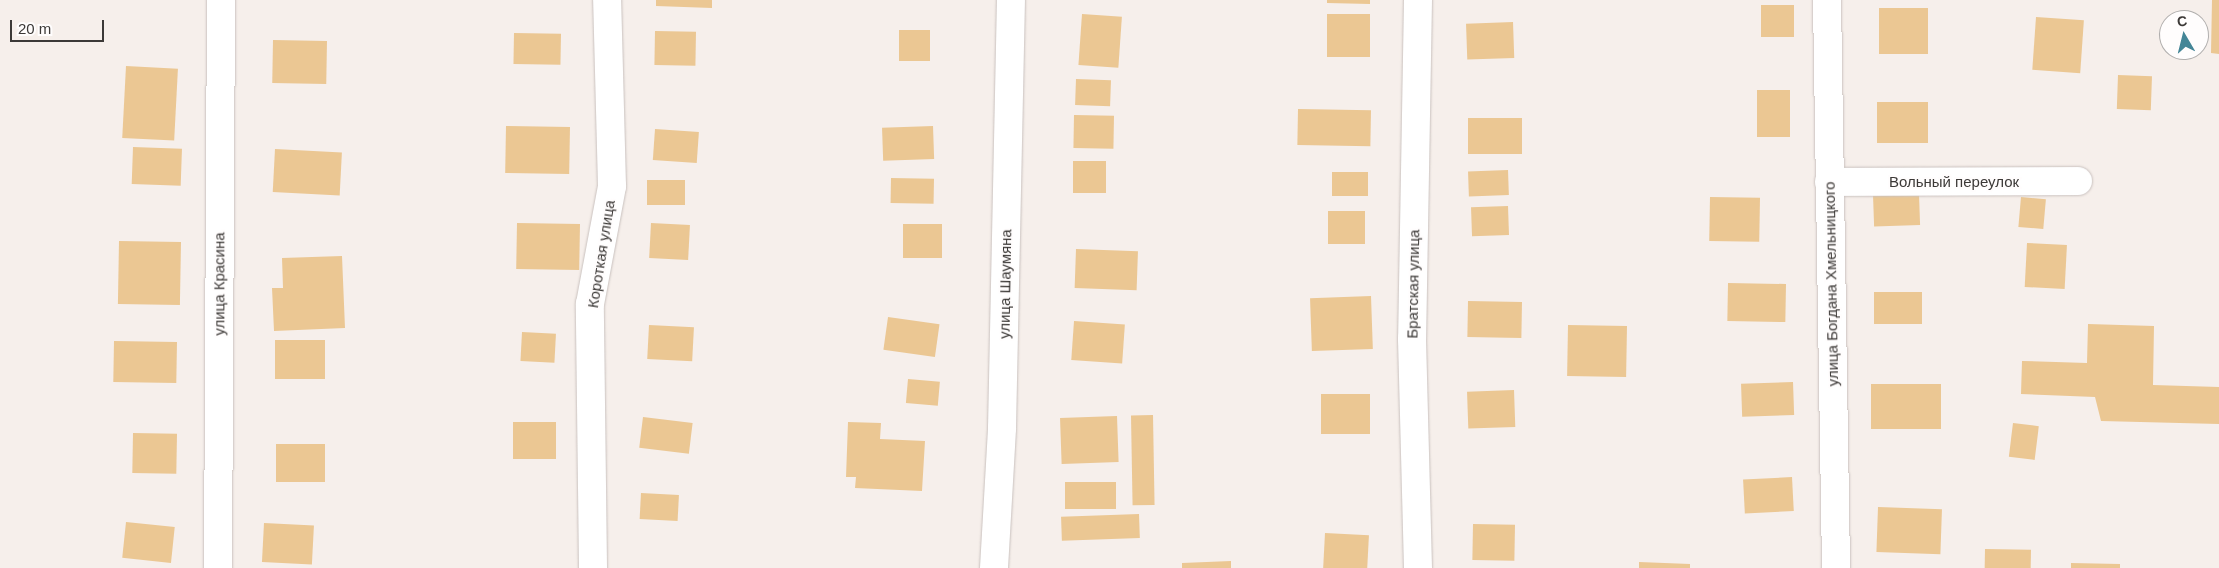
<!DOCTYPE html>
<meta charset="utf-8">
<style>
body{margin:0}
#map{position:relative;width:2219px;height:568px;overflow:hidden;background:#f6efeb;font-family:Helvetica,sans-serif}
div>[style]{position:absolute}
.building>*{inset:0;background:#ebc793;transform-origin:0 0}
.roads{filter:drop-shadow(0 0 1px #c9c1be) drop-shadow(0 0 1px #c9c1be)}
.minor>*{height:28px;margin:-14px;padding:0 14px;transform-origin:14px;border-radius:14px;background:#fff}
span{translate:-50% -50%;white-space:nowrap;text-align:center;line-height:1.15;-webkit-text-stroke:4px #fffdfd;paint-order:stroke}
.street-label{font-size:15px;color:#3c3937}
.north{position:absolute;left:2159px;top:10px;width:50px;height:50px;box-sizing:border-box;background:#fffdfd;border:1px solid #b1afae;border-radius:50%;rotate:352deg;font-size:14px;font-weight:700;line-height:20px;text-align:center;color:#3c3937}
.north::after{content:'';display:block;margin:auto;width:18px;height:22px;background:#448697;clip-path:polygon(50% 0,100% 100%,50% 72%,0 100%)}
.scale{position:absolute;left:10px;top:20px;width:94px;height:22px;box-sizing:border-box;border:2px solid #3c3937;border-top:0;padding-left:6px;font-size:15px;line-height:18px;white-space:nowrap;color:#3c3937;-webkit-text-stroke:4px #fffdfd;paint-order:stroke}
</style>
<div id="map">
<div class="building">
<div style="clip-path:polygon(656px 0,712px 0,712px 8px,656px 6px)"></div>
<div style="clip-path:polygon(1327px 0,1370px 0,1370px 4px,1327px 3px)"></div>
<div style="clip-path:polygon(2212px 0,2219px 0,2219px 54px,2211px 53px)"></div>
<div style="left:1761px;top:5px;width:33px;height:32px"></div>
<div style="left:1879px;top:8px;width:49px;height:46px"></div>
<div style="left:1082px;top:14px;width:40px;height:51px;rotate:4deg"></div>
<div style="left:1327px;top:14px;width:43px;height:43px"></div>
<div style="left:2036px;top:17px;width:48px;height:53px;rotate:4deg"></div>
<div style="left:1513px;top:22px;width:36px;height:47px;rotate:88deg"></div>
<div style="left:930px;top:30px;width:31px;height:31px;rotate:90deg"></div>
<div style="left:655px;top:31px;width:41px;height:34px;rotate:1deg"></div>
<div style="left:514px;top:33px;width:47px;height:31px;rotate:1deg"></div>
<div style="left:273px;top:40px;width:54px;height:43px;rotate:1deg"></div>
<div style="left:126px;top:66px;width:52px;height:72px;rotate:3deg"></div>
<div style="left:2118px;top:75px;width:34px;height:34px;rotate:2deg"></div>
<div style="left:1076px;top:79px;width:35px;height:26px;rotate:2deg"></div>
<div style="left:1757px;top:90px;width:33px;height:47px"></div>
<div style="left:1877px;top:102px;width:51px;height:41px"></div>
<div style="left:1298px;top:109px;width:73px;height:36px;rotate:1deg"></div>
<div style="left:1074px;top:115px;width:40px;height:33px;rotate:1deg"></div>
<div style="left:1468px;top:118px;width:54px;height:36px"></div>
<div style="left:506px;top:126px;width:64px;height:47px;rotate:1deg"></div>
<div style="left:933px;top:126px;width:33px;height:51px;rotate:88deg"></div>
<div style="left:655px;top:129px;width:44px;height:31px;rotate:4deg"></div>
<div style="left:133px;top:147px;width:49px;height:37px;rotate:2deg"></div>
<div style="left:275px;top:149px;width:67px;height:43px;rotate:3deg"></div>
<div style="left:1073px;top:161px;width:33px;height:32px"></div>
<div style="left:1508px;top:170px;width:25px;height:40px;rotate:88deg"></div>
<div style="left:1332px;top:172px;width:36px;height:24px"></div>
<div style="left:891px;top:178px;width:43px;height:25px;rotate:1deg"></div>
<div style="left:647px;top:180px;width:38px;height:25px"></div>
<div style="left:1919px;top:194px;width:31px;height:46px;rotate:88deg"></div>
<div style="left:1710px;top:197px;width:50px;height:44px;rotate:1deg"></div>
<div style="left:2021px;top:197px;width:25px;height:30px;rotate:5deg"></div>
<div style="left:1508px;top:206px;width:29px;height:37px;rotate:88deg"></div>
<div style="left:1328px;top:211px;width:37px;height:33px"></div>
<div style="left:517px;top:223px;width:63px;height:46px;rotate:1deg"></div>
<div style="left:651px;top:223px;width:39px;height:35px;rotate:3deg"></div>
<div style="left:903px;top:224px;width:39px;height:34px"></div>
<div style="left:119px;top:241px;width:62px;height:63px;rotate:1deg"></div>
<div style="left:2027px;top:243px;width:40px;height:44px;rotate:3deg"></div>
<div style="left:1076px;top:249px;width:62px;height:39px;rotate:2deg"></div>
<div style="clip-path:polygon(342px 256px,345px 328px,274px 331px,272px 288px,283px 288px,282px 258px)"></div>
<div style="left:1728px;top:283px;width:58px;height:38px;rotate:1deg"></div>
<div style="left:1874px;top:292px;width:48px;height:32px"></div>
<div style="left:1371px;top:296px;width:53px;height:61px;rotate:88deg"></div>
<div style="left:1468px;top:301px;width:54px;height:36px;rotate:1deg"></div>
<div style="left:888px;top:317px;width:52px;height:33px;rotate:8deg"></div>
<div style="left:1074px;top:321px;width:51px;height:39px;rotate:4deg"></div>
<div style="clip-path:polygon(2088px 324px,2154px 326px,2153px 385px,2219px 387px,2219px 424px,2101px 421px,2095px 397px,2021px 394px,2022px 361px,2087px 363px)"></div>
<div style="left:649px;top:325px;width:45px;height:34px;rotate:3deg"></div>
<div style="left:1568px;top:325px;width:59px;height:51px;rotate:1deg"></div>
<div style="left:522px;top:332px;width:34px;height:29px;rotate:3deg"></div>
<div style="left:325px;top:340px;width:39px;height:50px;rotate:90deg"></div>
<div style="left:114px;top:341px;width:63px;height:41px;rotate:1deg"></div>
<div style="left:908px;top:379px;width:32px;height:24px;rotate:5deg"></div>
<div style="left:1793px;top:382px;width:33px;height:52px;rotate:88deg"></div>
<div style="left:1871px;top:384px;width:70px;height:45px"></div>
<div style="left:1514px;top:390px;width:37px;height:47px;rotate:88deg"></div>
<div style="left:1321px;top:394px;width:49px;height:40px"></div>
<div style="left:1153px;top:415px;width:90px;height:22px;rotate:89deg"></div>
<div style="left:1117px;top:416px;width:46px;height:57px;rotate:88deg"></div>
<div style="left:643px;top:417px;width:50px;height:31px;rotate:7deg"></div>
<div style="left:513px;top:422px;width:43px;height:37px"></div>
<div style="clip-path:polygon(848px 422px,881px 423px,880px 439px,925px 441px,922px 491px,855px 488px,856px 477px,846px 477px)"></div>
<div style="left:2013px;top:423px;width:26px;height:34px;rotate:7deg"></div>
<div style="left:133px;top:433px;width:44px;height:40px;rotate:1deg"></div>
<div style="left:276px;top:444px;width:49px;height:38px"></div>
<div style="left:1792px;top:477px;width:34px;height:49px;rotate:87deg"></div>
<div style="left:1065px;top:482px;width:51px;height:27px"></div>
<div style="left:641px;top:493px;width:38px;height:26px;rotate:3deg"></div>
<div style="left:1878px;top:507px;width:64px;height:45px;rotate:2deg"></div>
<div style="left:1139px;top:514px;width:24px;height:78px;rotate:88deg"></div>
<div style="left:126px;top:522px;width:49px;height:36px;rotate:6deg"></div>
<div style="left:264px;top:523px;width:50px;height:39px;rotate:3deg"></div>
<div style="left:1473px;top:524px;width:42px;height:36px;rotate:1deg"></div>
<div style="left:1325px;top:533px;width:44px;height:35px;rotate:3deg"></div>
<div style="left:1985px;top:549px;width:46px;height:19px;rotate:1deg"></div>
<div style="clip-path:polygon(1231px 561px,1231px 568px,1182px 568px,1182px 563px)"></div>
<div style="clip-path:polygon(1639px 562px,1690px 564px,1690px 568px,1639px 568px)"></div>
<div style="clip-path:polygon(2071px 563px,2120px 564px,2120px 568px,2071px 568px)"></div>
</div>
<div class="roads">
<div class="minor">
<div style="left:1418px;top:0;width:339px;rotate:91deg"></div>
<div style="left:1412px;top:339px;width:229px;rotate:88.5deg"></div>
<div style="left:1827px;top:0;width:568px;rotate:89.09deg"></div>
<div style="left:1829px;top:182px;width:249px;rotate:-0.2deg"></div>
<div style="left:218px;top:568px;width:568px;rotate:-89.7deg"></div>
<div style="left:593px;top:568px;width:264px;rotate:-90.7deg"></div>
<div style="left:590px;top:304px;width:120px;rotate:-79.4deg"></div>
<div style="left:612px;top:186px;width:186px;rotate:-91.5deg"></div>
<div style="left:994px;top:568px;width:140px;rotate:-86.7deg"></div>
<div style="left:1002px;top:428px;width:428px;rotate:-88.8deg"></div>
</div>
</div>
<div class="street-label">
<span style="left:1954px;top:182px">Вольный переулок</span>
<span style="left:601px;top:254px;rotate:-81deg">Короткая улица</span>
<span style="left:219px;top:284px;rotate:-90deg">улица Красина</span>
<span style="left:1005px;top:284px;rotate:-89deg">улица Шаумяна</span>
<span style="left:1413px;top:284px;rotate:-89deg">Братская улица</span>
<span style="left:1831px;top:284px;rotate:-91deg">улица Богдана Хмельницкого</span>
</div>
<div class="north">С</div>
<div class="scale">20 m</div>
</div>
